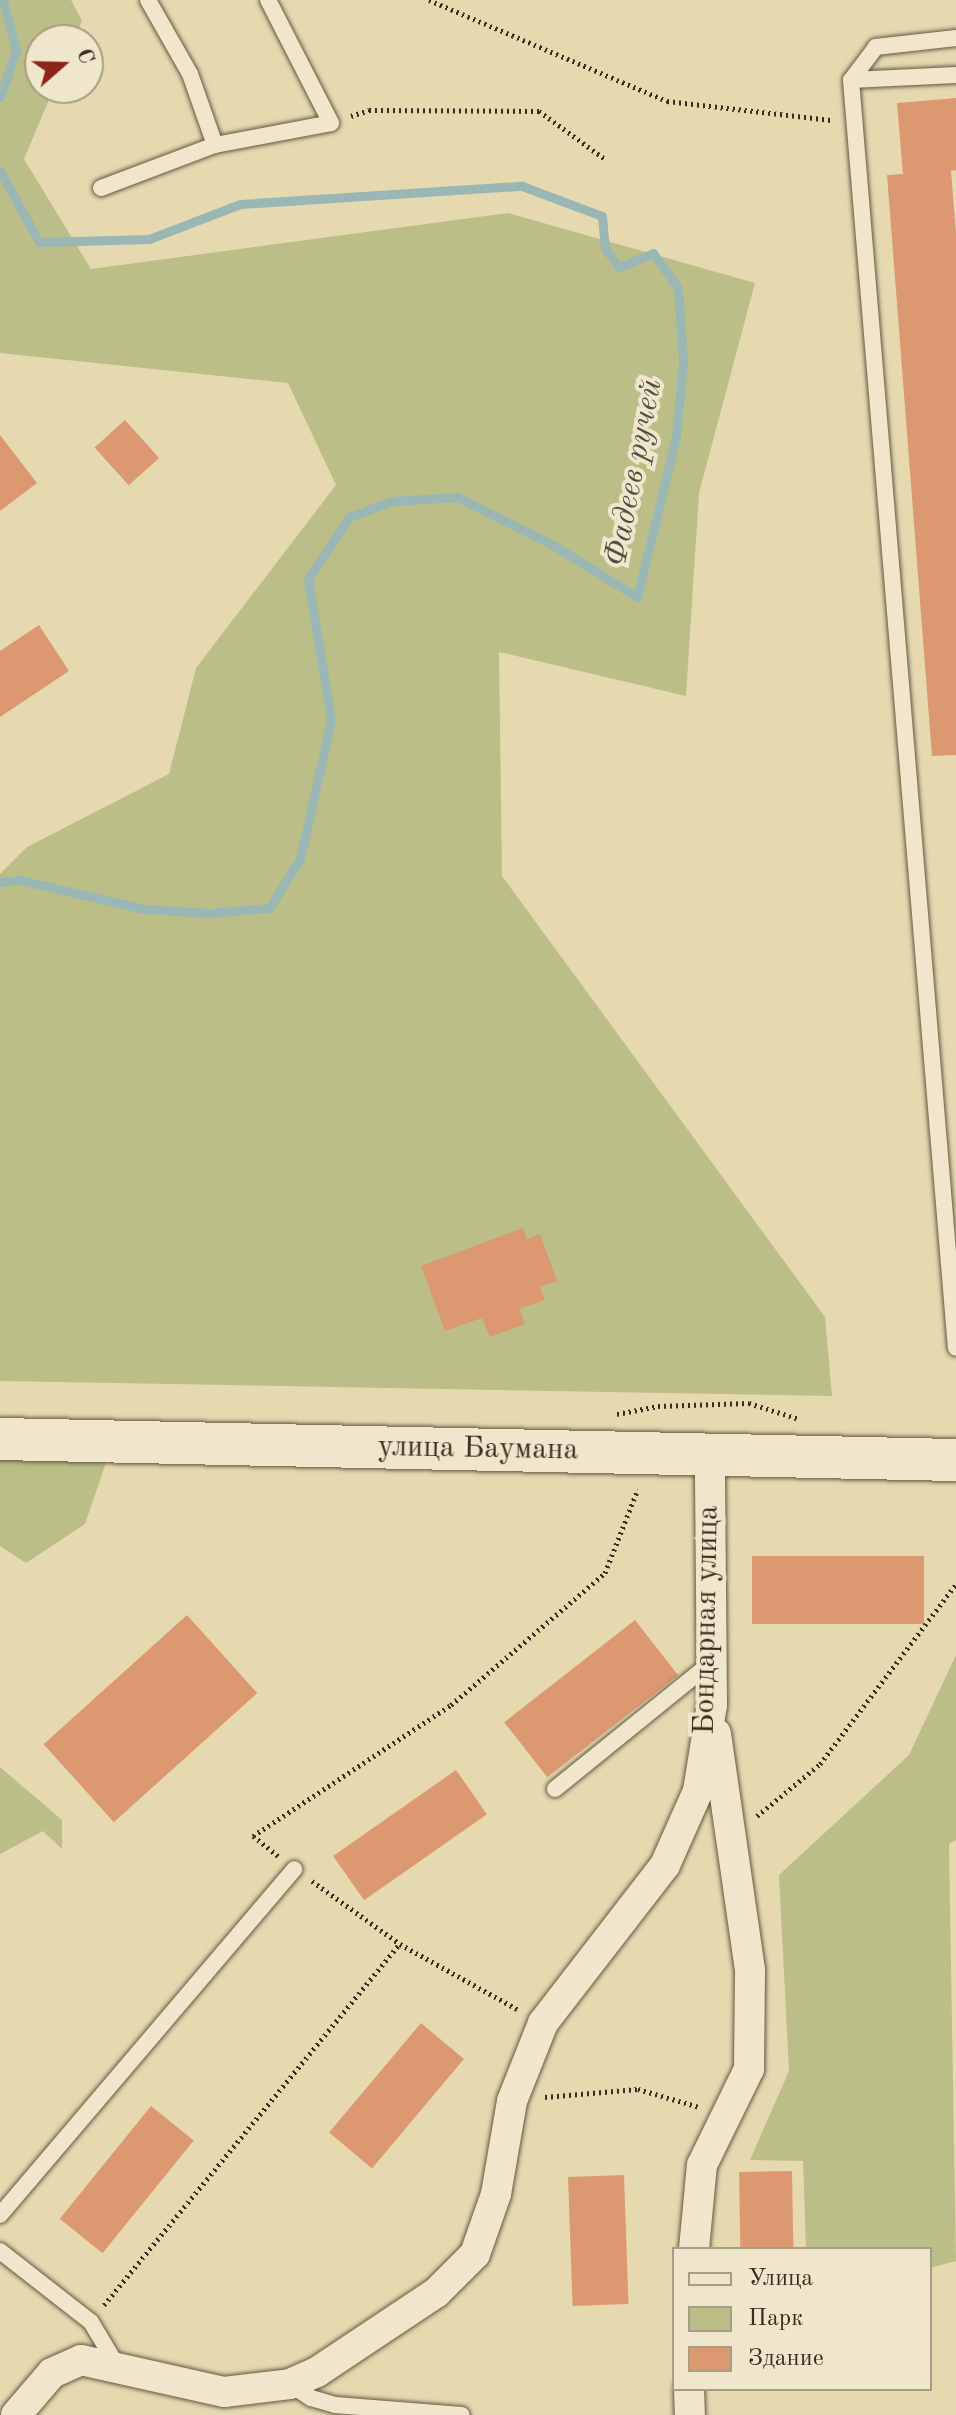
<!DOCTYPE html>
<meta charset="utf-8">
<style>
body{margin:0}
#map{position:relative;width:956px;height:2415px;overflow:hidden;background:#e6d9b0;font-family:"Old Standard TT",serif}
div>[style]{position:absolute}
.green>*{inset:0;background:#bbbe87}
.stream>*{height:9px;margin:-4.5px;padding:0 4.5px;transform-origin:4.5px;border-radius:4.5px;background:#9ab7b6}
.building>*{inset:0;background:#dc9971;transform-origin:0 0}
.path>*{height:5px;margin-top:-2.5px;transform-origin:0;background:repeating-linear-gradient(90deg,#3a2c1e 0 2px,transparent 0 6px)}
.roads{filter:drop-shadow(0 0 2px #655742) drop-shadow(0 0 2px #655742)}
.lane>*{height:16px;margin:-8px;padding:0 8px;transform-origin:8px;border-radius:8px;background:#efe6cc}
.street>*{height:30px;margin:-15px;padding:0 15px;transform-origin:15px;border-radius:15px;background:#efe6cc}
.secondary>*{height:42px;margin:-21px;padding:0 21px;transform-origin:21px;border-radius:21px;background:#efe6cc}
span{translate:-50% -50%;white-space:nowrap;text-align:center;line-height:1.15;-webkit-text-stroke:8px #efe6cc;paint-order:stroke}
.street-label{font-size:30px;color:#3a2c1e}
.water-label{font-size:32px;color:#524f44;font-style:italic}
.legend{position:absolute;left:672px;top:2247px;width:260px;height:144px;box-sizing:border-box;background:#efe6cc;border:2px solid #a79c86;margin:0;padding:10px 14px;list-style:none;font-size:24px;color:#3a2c1e}
.legend li{display:flex;align-items:center;gap:16px;height:40px}
.legend b{width:40px;border:2px solid #a79c86}
.north{position:absolute;left:24px;top:24px;width:80px;height:80px;box-sizing:border-box;background:#efe6cc;border:2px solid #a79c86;border-radius:50%;rotate:70deg;font-size:22px;font-weight:700;line-height:32px;text-align:center;color:#3a2c1e}
.north::after{content:'';display:block;margin:auto;width:28px;height:36px;background:#8f2418;clip-path:polygon(50% 0,100% 100%,50% 72%,0 100%)}
</style>
<div id="map">
<div class="green">
<div style="clip-path:polygon(0 0,71px 0,82px 21px,74px 40px,40px 40px,40px 88px,54px 88px,24px 159px,91px 269px,508px 213px,755px 283px,699px 493px,686px 696px,499px 652px,502px 876px,825px 1317px,832px 1396px,0 1381px,0 874px,27px 847px,169px 774px,196px 668px,336px 485px,288px 383px,0 353px)"></div>
<div style="clip-path:polygon(112px 1445px,85px 1524px,26px 1563px,0 1546px,0 1457px)"></div>
<div style="clip-path:polygon(956px 1655px,956px 1840px,949px 1844px,956px 2261px,930px 2268px,930px 2249px,806px 2249px,803px 2161px,750px 2160px,789px 2071px,779px 1875px,909px 1755px)"></div>
<div style="clip-path:polygon(0 1767px,62px 1820px,62px 1849px,43px 1831px,0 1854px)"></div>
</div>
<div class="stream">
<div style="left:0;top:97px;width:50px;rotate:-71.2deg"></div>
<div style="left:16px;top:50px;width:52px;rotate:-104.6deg"></div>
<div style="left:0;top:171px;width:81px;rotate:61.2deg"></div>
<div style="left:39px;top:242px;width:110px;rotate:-1.6deg"></div>
<div style="left:149px;top:239px;width:97px;rotate:-21deg"></div>
<div style="left:240px;top:204px;width:283px;rotate:-3.7deg"></div>
<div style="left:522px;top:186px;width:85px;rotate:20.6deg"></div>
<div style="left:602px;top:216px;width:32px;rotate:85deg"></div>
<div style="left:605px;top:248px;width:24px;rotate:54deg"></div>
<div style="left:619px;top:267px;width:37px;rotate:-22deg"></div>
<div style="left:653px;top:253px;width:43px;rotate:54.5deg"></div>
<div style="left:678px;top:288px;width:74px;rotate:86.1deg"></div>
<div style="left:683px;top:362px;width:75px;rotate:95.3deg"></div>
<div style="left:676px;top:437px;width:165px;rotate:103.7deg"></div>
<div style="left:637px;top:597px;width:99px;rotate:-148.2deg"></div>
<div style="left:553px;top:545px;width:107px;rotate:-153.4deg"></div>
<div style="left:457px;top:497px;width:65px;rotate:176.5deg"></div>
<div style="left:392px;top:501px;width:46px;rotate:159.6deg"></div>
<div style="left:349px;top:517px;width:74px;rotate:123.5deg"></div>
<div style="left:308px;top:579px;width:143px;rotate:80.7deg"></div>
<div style="left:331px;top:720px;width:142px;rotate:102.6deg"></div>
<div style="left:300px;top:859px;width:58px;rotate:122.3deg"></div>
<div style="left:269px;top:908px;width:60px;rotate:175.2deg"></div>
<div style="left:209px;top:913px;width:65px;rotate:-176.5deg"></div>
<div style="left:144px;top:909px;width:128px;rotate:-166.9deg"></div>
<div style="left:19px;top:880px;width:19px;rotate:174deg"></div>
</div>
<div class="building">
<div style="clip-path:polygon(956px 98px,956px 170px,951px 171px,956px 233px,956px 755px,932px 756px,887px 175px,903px 174px,897px 103px)"></div>
<div style="left:125px;top:420px;width:51px;height:41px;rotate:48deg"></div>
<div style="clip-path:polygon(0 435px,37px 483px,0 511px)"></div>
<div style="clip-path:polygon(39px 625px,69px 671px,0 717px,0 651px)"></div>
<div style="clip-path:polygon(523px 1228px,527px 1239px,540px 1234px,557px 1281px,540px 1287px,545px 1300px,519px 1309px,525px 1324px,490px 1337px,482px 1318px,445px 1331px,421px 1266px)"></div>
<div style="left:752px;top:1556px;width:172px;height:68px"></div>
<div style="left:187px;top:1615px;width:105px;height:193px;rotate:48deg"></div>
<div style="left:635px;top:1620px;width:70px;height:166px;rotate:52deg"></div>
<div style="left:456px;top:1770px;width:54px;height:150px;rotate:55deg"></div>
<div style="left:421px;top:2023px;width:56px;height:143px;rotate:40deg"></div>
<div style="left:151px;top:2106px;width:55px;height:145px;rotate:39deg"></div>
<div style="left:792px;top:2171px;width:78px;height:53px;rotate:89deg"></div>
<div style="left:624px;top:2175px;width:129px;height:56px;rotate:88deg"></div>
</div>
<div class="path">
<div style="left:429px;top:0;width:259px;rotate:23deg"></div>
<div style="left:667px;top:101px;width:165px;rotate:6.6deg"></div>
<div style="left:351px;top:116px;width:19px;rotate:-18deg"></div>
<div style="left:369px;top:110px;width:170px;rotate:0.3deg"></div>
<div style="left:539px;top:111px;width:82px;rotate:36deg"></div>
<div style="left:617px;top:1414px;width:42px;rotate:-11deg"></div>
<div style="left:658px;top:1406px;width:91px;rotate:-1.9deg"></div>
<div style="left:749px;top:1403px;width:52px;rotate:17.7deg"></div>
<div style="left:757px;top:1816px;width:82px;rotate:-39.5deg"></div>
<div style="left:820px;top:1764px;width:226px;rotate:-52.9deg"></div>
<div style="left:278px;top:1856px;width:32px;rotate:-141deg"></div>
<div style="left:253px;top:1836px;width:237px;rotate:-33.5deg"></div>
<div style="left:451px;top:1705px;width:203px;rotate:-40.6deg"></div>
<div style="left:605px;top:1573px;width:90px;rotate:-68.6deg"></div>
<div style="left:312px;top:1881px;width:108px;rotate:35.6deg"></div>
<div style="left:400px;top:1944px;width:134px;rotate:29.1deg"></div>
<div style="left:545px;top:2097px;width:93px;rotate:-4.9deg"></div>
<div style="left:638px;top:2089px;width:64px;rotate:16.4deg"></div>
<div style="left:104px;top:2305px;width:467px;rotate:-50.7deg"></div>
</div>
<div class="roads">
<div class="lane">
<div style="left:956px;top:38px;width:81px;rotate:173.6deg"></div>
<div style="left:876px;top:47px;width:41px;rotate:127.1deg"></div>
<div style="left:851px;top:80px;width:1272px;rotate:85.27deg"></div>
<div style="left:851px;top:80px;width:105px;rotate:-2.7deg"></div>
<div style="left:215px;top:145px;width:118px;rotate:-10.7deg"></div>
<div style="left:331px;top:123px;width:138px;rotate:-117.1deg"></div>
<div style="left:101px;top:188px;width:122px;rotate:-20.7deg"></div>
<div style="left:215px;top:145px;width:75px;rotate:-109.4deg"></div>
<div style="left:190px;top:74px;width:85px;rotate:-119.6deg"></div>
<div style="left:555px;top:1789px;width:202px;rotate:-39deg"></div>
<div style="left:0;top:2215px;width:454px;rotate:-49.6deg"></div>
<div style="left:0;top:2251px;width:115px;rotate:38deg"></div>
<div style="left:91px;top:2322px;width:49px;rotate:59.2deg"></div>
<div style="left:290px;top:2384px;width:25px;rotate:34deg"></div>
<div style="left:311px;top:2398px;width:25px;rotate:16deg"></div>
<div style="left:335px;top:2405px;width:127px;rotate:4.5deg"></div>
</div>
<div class="street">
<div style="left:694px;top:2249px;width:84px;rotate:-84.6deg"></div>
<div style="left:702px;top:2165px;width:107px;rotate:-63.9deg"></div>
<div style="left:749px;top:2069px;width:99px;rotate:-89.4deg"></div>
<div style="left:750px;top:1970px;width:239px;rotate:-98.2deg"></div>
<div style="left:689px;top:2389px;width:26px;rotate:88deg"></div>
<div style="left:16px;top:2415px;width:55px;rotate:-49.4deg"></div>
<div style="left:52px;top:2373px;width:32px;rotate:-24deg"></div>
<div style="left:81px;top:2360px;width:147px;rotate:12.6deg"></div>
<div style="left:224px;top:2392px;width:66px;rotate:-6.9deg"></div>
<div style="left:290px;top:2384px;width:30px;rotate:-24deg"></div>
<div style="left:317px;top:2372px;width:143px;rotate:-33.6deg"></div>
<div style="left:436px;top:2293px;width:55px;rotate:-45deg"></div>
<div style="left:475px;top:2254px;width:64px;rotate:-70.7deg"></div>
<div style="left:496px;top:2194px;width:94px;rotate:-80.2deg"></div>
<div style="left:512px;top:2101px;width:84px;rotate:-68.3deg"></div>
<div style="left:543px;top:2023px;width:200px;rotate:-52.3deg"></div>
<div style="left:665px;top:1865px;width:81px;rotate:-66deg"></div>
<div style="left:698px;top:1791px;width:87px;rotate:-80.8deg"></div>
<div style="left:712px;top:1705px;width:251px;rotate:-90.5deg"></div>
</div>
<div class="secondary">
<div style="left:0;top:1439px;width:956px;rotate:1.26deg"></div>
</div>
</div>
<div class="street-label">
<span style="left:478px;top:1449px;rotate:1deg">улица Баумана</span>
<span style="left:707px;top:1620px;rotate:-89deg">Бондарная улица</span>
</div>
<div class="water-label">
<span style="left:635px;top:473px;rotate:-79deg">Фадеев ручей</span>
</div>
<ul class="legend">
<li><b style="height:10px;background:#efe6cc"></b>Улица</li>
<li><b style="height:22px;background:#bbbe87"></b>Парк</li>
<li><b style="height:22px;background:#dc9971"></b>Здание</li>
</ul>
<div class="north">С</div>
</div>
